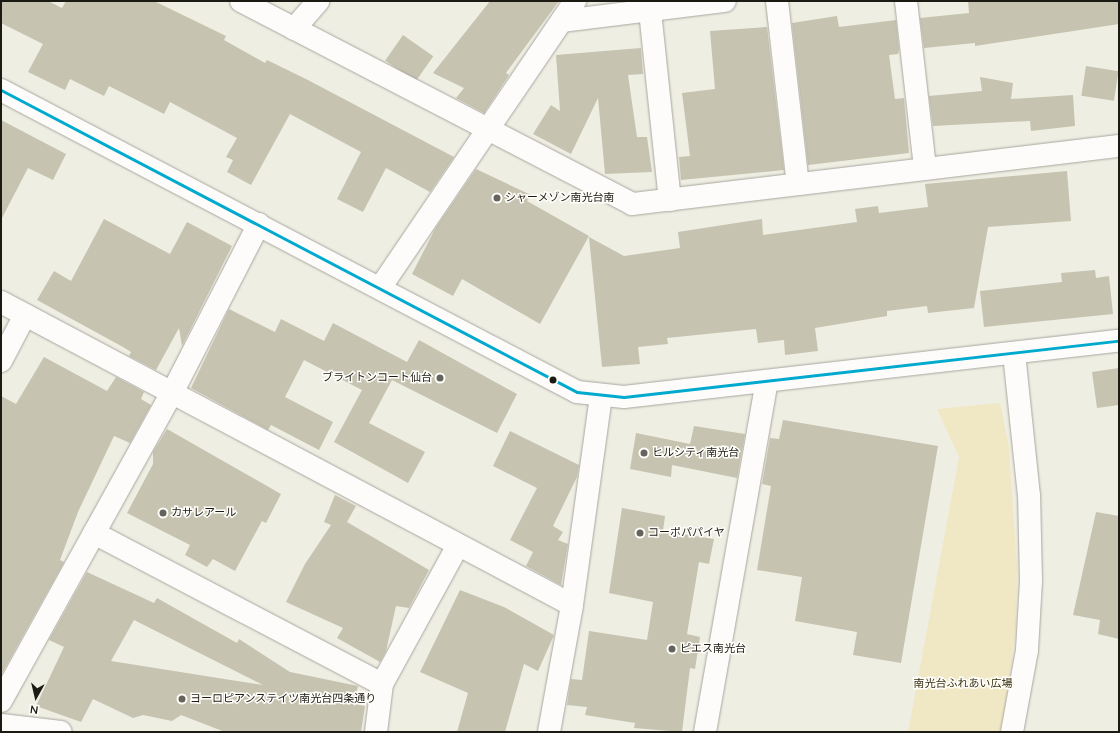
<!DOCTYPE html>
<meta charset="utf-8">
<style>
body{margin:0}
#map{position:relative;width:1120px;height:733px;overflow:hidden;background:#efeee3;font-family:"Nunito Sans","Noto Sans JP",sans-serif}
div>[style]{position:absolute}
.green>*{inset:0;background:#f0e8c4}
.building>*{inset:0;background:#c6c3b0;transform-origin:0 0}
.roads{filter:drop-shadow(0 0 1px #a8a69e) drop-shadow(0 0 1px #a8a69e)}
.street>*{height:22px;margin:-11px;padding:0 11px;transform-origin:11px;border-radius:11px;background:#fdfcfb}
.secondary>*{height:22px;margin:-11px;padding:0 11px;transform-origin:11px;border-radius:11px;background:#fdfcfb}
.bus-1>*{height:3px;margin:-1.5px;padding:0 1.5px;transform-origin:1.5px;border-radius:1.5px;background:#00a9ce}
.dots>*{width:11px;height:11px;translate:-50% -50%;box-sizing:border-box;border:2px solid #fffefa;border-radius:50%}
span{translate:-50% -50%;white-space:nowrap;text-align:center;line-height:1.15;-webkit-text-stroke:3px #fffefa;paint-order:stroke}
.poi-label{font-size:11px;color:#1b1a13}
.left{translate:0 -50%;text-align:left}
.right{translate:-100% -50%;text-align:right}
.park-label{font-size:11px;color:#393213}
.frame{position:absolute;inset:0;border:2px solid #1b1a13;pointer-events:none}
.north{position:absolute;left:16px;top:677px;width:40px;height:40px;-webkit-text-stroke:3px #fffefa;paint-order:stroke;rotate:188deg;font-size:11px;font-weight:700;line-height:16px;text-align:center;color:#1b1a13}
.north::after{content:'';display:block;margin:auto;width:14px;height:18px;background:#1b1a13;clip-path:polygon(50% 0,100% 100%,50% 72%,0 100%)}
</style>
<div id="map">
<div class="green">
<div style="clip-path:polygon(1000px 403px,1009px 447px,1017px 566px,1016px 627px,1002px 732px,908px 732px,959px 457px,937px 409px)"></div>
</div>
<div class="building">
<div style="clip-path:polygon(1px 1px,48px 1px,62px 8px,66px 1px,154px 1px,226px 36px,224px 40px,265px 63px,267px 60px,306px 79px,454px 157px,430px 192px,386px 168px,363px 212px,337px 199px,361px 152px,290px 114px,251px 185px,227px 172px,233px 160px,226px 157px,237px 138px,170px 102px,164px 114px,109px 86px,104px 96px,70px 79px,65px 90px,28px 72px,43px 44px,1px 23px)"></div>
<div style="clip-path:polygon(490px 1px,559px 1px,506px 73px,509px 75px,484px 113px,456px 98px,464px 88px,433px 73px)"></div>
<div style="clip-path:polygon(968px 1px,1119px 1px,1119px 24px,975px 46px,975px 43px,924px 48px,920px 18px,969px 13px)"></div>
<div style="clip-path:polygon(837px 16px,839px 27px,896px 20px,899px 50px,898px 54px,889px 55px,895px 99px,904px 98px,909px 153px,808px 165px,792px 23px)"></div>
<div style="clip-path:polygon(767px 27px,784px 170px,681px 180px,679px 157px,690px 156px,682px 93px,715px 89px,710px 31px)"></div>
<div style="left:403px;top:35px;width:37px;height:31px;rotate:35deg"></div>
<div style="clip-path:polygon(641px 48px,643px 74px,628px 75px,637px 137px,647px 137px,652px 172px,605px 174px,598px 98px,571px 154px,533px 134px,551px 105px,560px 111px,556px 55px)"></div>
<div style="left:1086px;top:66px;width:33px;height:30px;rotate:9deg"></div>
<div style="clip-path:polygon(980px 77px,1013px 83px,1011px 99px,1073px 95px,1075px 126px,1031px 131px,1030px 121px,933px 126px,929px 96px,982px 91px)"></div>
<div style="clip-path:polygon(1px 120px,66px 154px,53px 180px,28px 168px,1px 220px)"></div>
<div style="clip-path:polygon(476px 169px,531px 195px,527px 201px,589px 236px,540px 324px,462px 279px,453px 296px,412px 274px,435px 229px)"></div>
<div style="clip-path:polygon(1067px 171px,1071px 221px,988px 227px,974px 308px,928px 313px,927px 306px,887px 311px,887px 316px,815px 328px,818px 351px,785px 355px,784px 340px,758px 343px,756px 329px,667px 338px,668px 344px,638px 347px,640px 364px,602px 367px,589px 237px,624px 256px,680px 248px,678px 232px,762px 219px,763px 235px,857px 222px,855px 209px,878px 206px,879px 213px,928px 207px,925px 184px)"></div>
<div style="clip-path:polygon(104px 219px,170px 254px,187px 222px,232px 246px,182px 346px,179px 328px,156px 370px,129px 356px,131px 352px,123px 347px,37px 300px,54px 271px,71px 281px)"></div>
<div style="clip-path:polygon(1095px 270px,1096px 278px,1109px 276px,1113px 314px,984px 327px,980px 291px,1062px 282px,1061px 273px)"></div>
<div style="clip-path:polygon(229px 309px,275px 332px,281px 319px,324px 341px,333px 323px,407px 362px,419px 340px,517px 394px,497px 433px,392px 380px,369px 423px,425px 452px,408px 483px,334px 442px,362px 390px,304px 360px,285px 397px,333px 422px,319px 450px,271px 425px,268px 430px,191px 388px)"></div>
<div style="clip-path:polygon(44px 357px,107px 391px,116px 377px,144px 392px,141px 399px,151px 405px,130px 443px,114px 436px,78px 512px,60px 560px,64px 562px,1px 675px,1px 396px,16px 404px)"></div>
<div style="clip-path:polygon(1119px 368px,1119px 405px,1097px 408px,1092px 372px)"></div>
<div style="clip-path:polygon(783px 420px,938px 446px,901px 663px,853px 655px,857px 632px,795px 621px,802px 577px,757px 570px,771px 486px,762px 484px,770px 438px,779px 439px)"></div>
<div style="clip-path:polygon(694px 426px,745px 434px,737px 478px,672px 465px,671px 477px,630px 469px,636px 433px,690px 444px)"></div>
<div style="clip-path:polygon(167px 429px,281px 494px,266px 523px,262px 521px,235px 571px,213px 559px,207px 567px,185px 555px,190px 545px,127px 513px,153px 464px,153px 452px)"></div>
<div style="clip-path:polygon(510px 431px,579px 465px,577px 477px,553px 526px,563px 532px,558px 540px,568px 544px,561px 585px,526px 566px,533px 552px,510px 540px,537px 488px,493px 466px)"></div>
<div style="clip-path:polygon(335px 495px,356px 506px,347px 522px,429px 570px,409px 608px,396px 606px,386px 651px,380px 662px,337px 638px,343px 628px,286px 602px,305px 564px,331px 525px,324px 522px)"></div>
<div style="clip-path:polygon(622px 508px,665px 516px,663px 531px,714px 539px,709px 564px,699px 562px,687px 634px,700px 637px,695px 669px,690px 668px,682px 732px,634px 728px,635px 723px,585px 715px,587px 707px,567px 705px,571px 679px,582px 680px,589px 631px,647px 640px,653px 602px,609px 593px)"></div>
<div style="clip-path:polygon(1096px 512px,1119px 516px,1119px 639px,1098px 634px,1100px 620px,1073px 615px)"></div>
<div style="clip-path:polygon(evenodd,87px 572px,154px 603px,157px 598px,237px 643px,239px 639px,290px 672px,358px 686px,354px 704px,365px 706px,361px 732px,225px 732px,181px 715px,172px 721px,143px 715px,133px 718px,93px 699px,81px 722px,36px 706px,64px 647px,49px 640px,87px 572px,134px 620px,263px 685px,111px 661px,134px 620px)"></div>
<div style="clip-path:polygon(460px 590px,504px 607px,554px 635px,538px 671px,524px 664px,505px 732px,457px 732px,468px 693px,420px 672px)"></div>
</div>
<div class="roads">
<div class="street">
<div style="left:241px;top:1px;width:441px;rotate:27.4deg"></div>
<div style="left:632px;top:204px;width:490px;rotate:-6.8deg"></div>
<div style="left:777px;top:1px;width:184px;rotate:83.5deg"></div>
<div style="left:906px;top:1px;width:169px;rotate:83.5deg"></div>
<div style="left:650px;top:11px;width:190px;rotate:84deg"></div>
<div style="left:562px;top:21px;width:164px;rotate:-7deg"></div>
<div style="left:294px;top:29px;width:37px;rotate:-49deg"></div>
<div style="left:380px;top:288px;width:347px;rotate:-55.8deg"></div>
<div style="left:1px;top:302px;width:646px;rotate:27.95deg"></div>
<div style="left:1px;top:361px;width:52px;rotate:-62.4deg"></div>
<div style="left:94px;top:533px;width:325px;rotate:27.7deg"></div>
<div style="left:1px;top:701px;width:352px;rotate:-61deg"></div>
<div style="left:172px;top:393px;width:190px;rotate:-62.8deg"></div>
<div style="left:1px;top:725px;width:60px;rotate:6.7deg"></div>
<div style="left:376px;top:732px;width:48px;rotate:-82.9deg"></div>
<div style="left:382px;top:684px;width:158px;rotate:-61.3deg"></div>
<div style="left:549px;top:732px;width:129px;rotate:-79.7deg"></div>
<div style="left:572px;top:605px;width:210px;rotate:-82.1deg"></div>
<div style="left:705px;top:732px;width:356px;rotate:-80deg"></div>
</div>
<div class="secondary">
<div style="left:1px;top:90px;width:650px;rotate:27.67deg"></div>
<div style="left:577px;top:392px;width:47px;rotate:6.1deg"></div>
<div style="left:624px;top:397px;width:498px;rotate:-6.5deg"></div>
<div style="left:1012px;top:732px;width:83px;rotate:-79.6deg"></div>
<div style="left:1027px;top:650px;width:69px;rotate:-86.7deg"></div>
<div style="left:1031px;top:581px;width:85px;rotate:-91.3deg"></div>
<div style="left:1029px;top:496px;width:143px;rotate:-96deg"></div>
</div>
</div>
<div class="bus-1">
<div style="left:1px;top:90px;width:650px;rotate:27.67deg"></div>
<div style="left:577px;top:392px;width:47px;rotate:6.1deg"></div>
<div style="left:624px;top:397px;width:498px;rotate:-6.5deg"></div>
</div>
<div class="dots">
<div style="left:497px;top:198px;background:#65645c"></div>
<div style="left:440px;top:378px;background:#65645c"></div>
<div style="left:553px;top:380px;background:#1b1a13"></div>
<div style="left:644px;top:453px;background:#65645c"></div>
<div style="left:163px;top:513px;background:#65645c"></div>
<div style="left:640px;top:533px;background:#65645c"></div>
<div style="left:672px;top:649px;background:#65645c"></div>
<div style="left:182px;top:699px;background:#65645c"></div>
</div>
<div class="poi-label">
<span class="left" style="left:505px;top:198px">シャーメゾン南光台南</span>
<span class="right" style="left:432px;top:378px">ブライトンコート仙台</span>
<span class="left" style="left:652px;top:453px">ヒルシティ南光台</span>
<span class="left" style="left:171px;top:513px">カサレアール</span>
<span class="left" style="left:648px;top:533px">コーポパパイヤ</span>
<span class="left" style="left:680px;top:649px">ピエス南光台</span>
<span class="left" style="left:190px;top:699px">ヨーロピアンステイツ南光台四条通り</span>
</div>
<div class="park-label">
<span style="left:963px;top:684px">南光台ふれあい広場</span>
</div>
<div class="frame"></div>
<div class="north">N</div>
</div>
